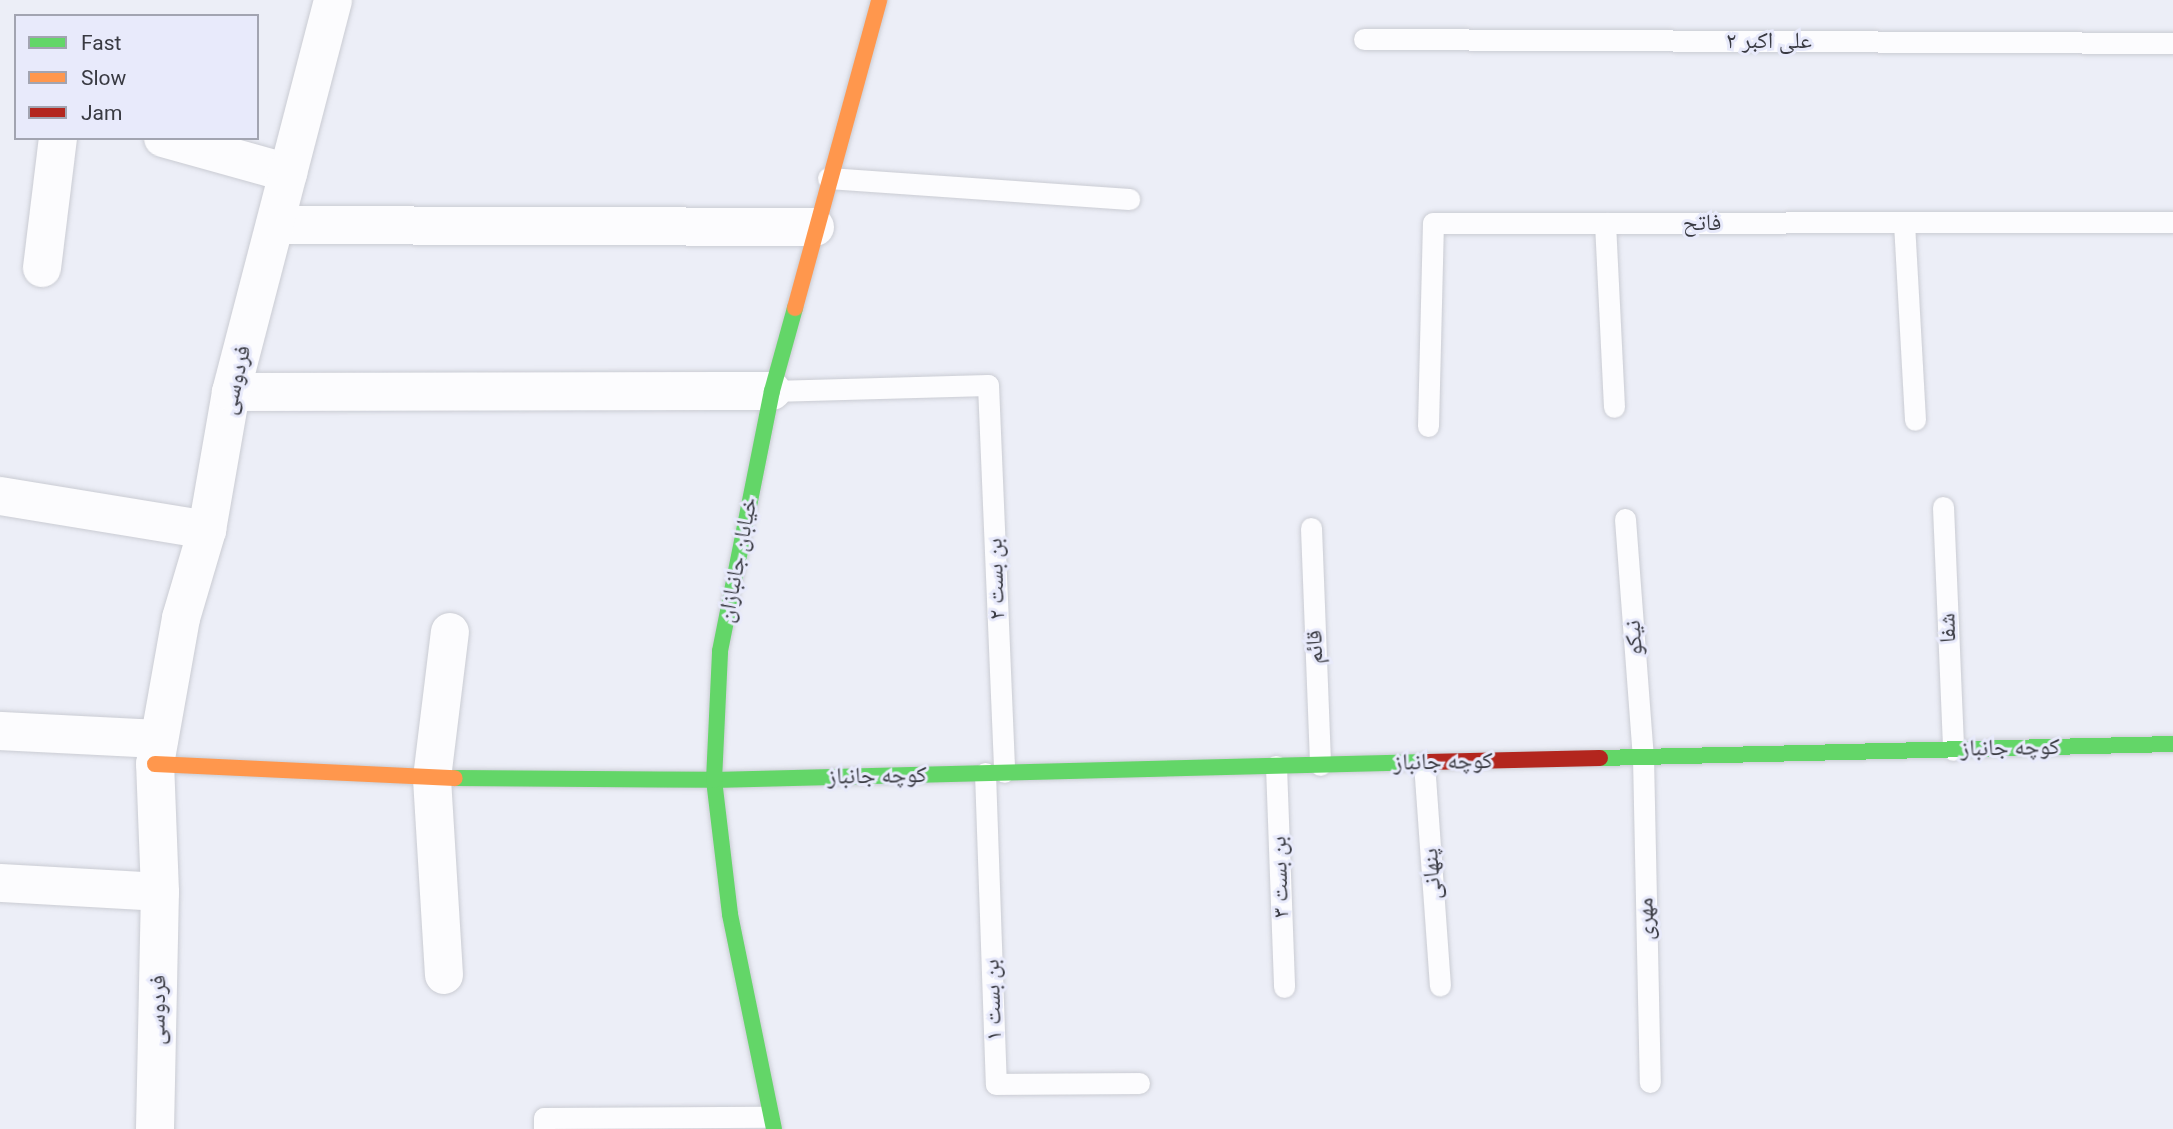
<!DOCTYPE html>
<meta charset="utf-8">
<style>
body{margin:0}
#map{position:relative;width:2173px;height:1129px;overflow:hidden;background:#eceef7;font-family:Roboto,"Noto Naskh Arabic",sans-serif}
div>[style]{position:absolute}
.roads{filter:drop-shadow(0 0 2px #caccd3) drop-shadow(0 0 2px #caccd3)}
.lane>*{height:21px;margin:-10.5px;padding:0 10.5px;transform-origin:10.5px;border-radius:10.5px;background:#fcfcfe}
.street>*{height:38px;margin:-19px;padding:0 19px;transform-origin:19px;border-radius:19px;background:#fcfcfe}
.fast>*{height:16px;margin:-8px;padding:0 8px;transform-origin:8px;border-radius:8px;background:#63d668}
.slow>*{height:16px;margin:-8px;padding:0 8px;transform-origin:8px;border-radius:8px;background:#ff974d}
.jam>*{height:16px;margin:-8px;padding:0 8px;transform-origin:8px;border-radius:8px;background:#b3261e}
span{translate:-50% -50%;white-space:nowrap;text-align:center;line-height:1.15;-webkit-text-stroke:6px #e8eafb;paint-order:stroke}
.street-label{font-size:23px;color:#393a42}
.legend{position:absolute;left:14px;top:14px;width:245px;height:126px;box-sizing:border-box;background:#e8eafb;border:2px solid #a2a4b1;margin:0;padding:9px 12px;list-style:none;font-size:21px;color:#393a42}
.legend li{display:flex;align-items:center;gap:14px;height:35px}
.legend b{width:35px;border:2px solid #a2a4b1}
</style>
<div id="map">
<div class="roads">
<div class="lane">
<div style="left:1364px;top:39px;width:809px;rotate:0.28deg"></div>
<div style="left:828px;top:178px;width:302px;rotate:4deg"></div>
<div style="left:1605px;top:223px;width:184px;rotate:87.2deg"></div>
<div style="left:1904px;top:223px;width:197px;rotate:86.8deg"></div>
<div style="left:772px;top:391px;width:216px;rotate:-1.6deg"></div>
<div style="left:988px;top:385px;width:387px;rotate:87.6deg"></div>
<div style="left:1428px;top:426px;width:203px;rotate:-88.6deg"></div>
<div style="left:1433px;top:223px;width:740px;rotate:-0.08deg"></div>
<div style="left:1943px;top:507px;width:243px;rotate:87.6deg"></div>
<div style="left:1625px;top:519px;width:239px;rotate:85.7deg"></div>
<div style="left:1643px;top:757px;width:325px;rotate:88.8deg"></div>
<div style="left:1311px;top:528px;width:237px;rotate:87.8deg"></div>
<div style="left:1424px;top:763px;width:223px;rotate:85.9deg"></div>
<div style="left:1276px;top:766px;width:221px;rotate:87.9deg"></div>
<div style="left:985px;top:773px;width:311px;rotate:88deg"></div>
<div style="left:996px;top:1084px;width:143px;rotate:-0.4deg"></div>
<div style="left:544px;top:1129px;width:11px;rotate:-90deg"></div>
<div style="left:544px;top:1118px;width:224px;rotate:-0.3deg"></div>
</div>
<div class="street">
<div style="left:163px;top:138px;width:130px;rotate:15.6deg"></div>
<div style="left:275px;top:225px;width:540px;rotate:0.21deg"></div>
<div style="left:42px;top:268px;width:131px;rotate:-83deg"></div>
<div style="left:231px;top:392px;width:541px;rotate:-0.11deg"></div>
<div style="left:0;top:496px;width:210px;rotate:9.3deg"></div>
<div style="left:0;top:731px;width:159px;rotate:2.9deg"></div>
<div style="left:0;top:883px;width:160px;rotate:3.2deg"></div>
<div style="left:444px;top:975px;width:197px;rotate:-93.5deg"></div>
<div style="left:432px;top:778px;width:147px;rotate:-83deg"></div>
<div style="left:155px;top:1129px;width:237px;rotate:-88.8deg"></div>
<div style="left:160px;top:892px;width:128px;rotate:-92.2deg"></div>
<div style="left:155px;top:764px;width:148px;rotate:-79.9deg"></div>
<div style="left:181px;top:618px;width:92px;rotate:-73.5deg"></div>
<div style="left:207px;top:530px;width:140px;rotate:-80.1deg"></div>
<div style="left:231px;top:392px;width:405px;rotate:-75.4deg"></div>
</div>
<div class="fast">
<div style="left:1600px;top:758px;width:573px;rotate:-1.4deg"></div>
<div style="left:455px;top:778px;width:259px;rotate:0.4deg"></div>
<div style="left:714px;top:780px;width:713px;rotate:-1.45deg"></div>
<div style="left:774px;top:1129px;width:219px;rotate:-101.6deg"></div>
<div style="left:730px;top:914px;width:135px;rotate:-96.8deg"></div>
<div style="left:714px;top:780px;width:129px;rotate:-87.3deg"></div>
<div style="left:720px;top:651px;width:265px;rotate:-78.7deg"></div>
<div style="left:772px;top:391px;width:86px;rotate:-74.5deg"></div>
</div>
<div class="slow">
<div style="left:795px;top:308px;width:319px;rotate:-74.7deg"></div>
<div style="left:155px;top:764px;width:300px;rotate:2.7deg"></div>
</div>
<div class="jam">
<div style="left:1427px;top:762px;width:173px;rotate:-1.3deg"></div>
</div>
</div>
<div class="street-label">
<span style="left:1769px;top:41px">علی اکبر ۲</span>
<span style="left:1702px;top:223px">فاتح</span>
<span style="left:236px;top:380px;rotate:-77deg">فردوسی</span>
<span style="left:738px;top:560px;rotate:-79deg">خیابان جانبازان</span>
<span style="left:996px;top:579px;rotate:-92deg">بن بست ۲</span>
<span style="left:1948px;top:628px;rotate:-92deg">شفا</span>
<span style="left:1634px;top:638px;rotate:-94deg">نیکو</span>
<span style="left:1315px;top:647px;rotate:-92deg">قائم</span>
<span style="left:2010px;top:748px;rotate:-1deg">کوچه جانباز</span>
<span style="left:1443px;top:762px;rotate:-1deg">کوچه جانباز</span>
<span style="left:877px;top:776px;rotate:-1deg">کوچه جانباز</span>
<span style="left:1432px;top:874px;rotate:-94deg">پنهانی</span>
<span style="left:1280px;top:877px;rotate:-92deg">بن بست ۳</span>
<span style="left:1646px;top:919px;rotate:-91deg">مهری</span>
<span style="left:993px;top:1000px;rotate:-92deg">بن بست ۱</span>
<span style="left:158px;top:1010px;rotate:-89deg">فردوسی</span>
</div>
<ul class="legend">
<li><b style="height:9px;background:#63d668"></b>Fast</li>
<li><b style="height:9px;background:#ff974d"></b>Slow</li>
<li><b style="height:9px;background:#b3261e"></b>Jam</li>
</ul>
</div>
